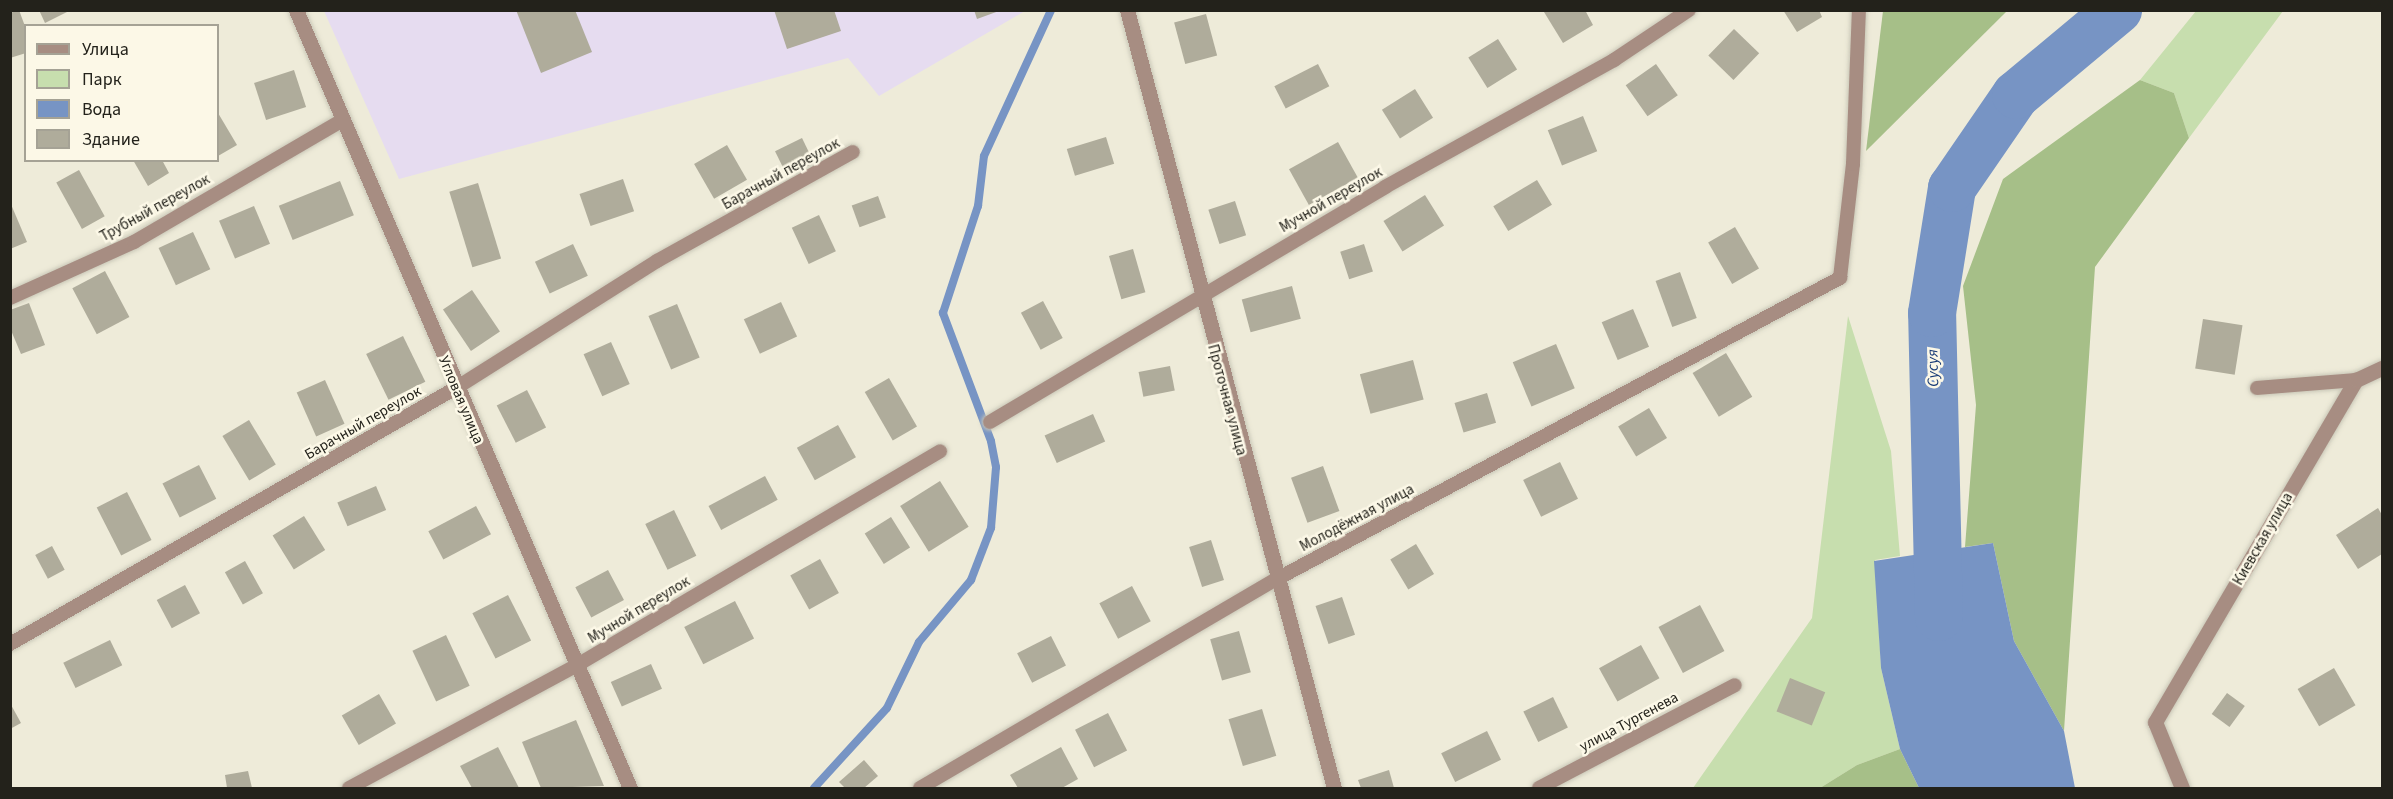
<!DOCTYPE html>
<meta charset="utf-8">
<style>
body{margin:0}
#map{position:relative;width:2393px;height:799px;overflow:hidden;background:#eeebd9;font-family:"Source Sans 3",sans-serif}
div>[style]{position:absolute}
.industrial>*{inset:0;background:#e6dcf0}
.green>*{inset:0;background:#c7deae}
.forest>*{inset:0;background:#a6bf88}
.water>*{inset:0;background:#7794c4}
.stream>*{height:8px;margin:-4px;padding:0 4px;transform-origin:4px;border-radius:4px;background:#7794c4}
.river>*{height:48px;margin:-24px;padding:0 24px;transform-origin:24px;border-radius:24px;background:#7794c4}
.building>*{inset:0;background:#afac9b;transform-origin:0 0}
.roads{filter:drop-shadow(0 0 2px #c9c7b7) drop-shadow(0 0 2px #c9c7b7)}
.lane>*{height:14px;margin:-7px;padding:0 7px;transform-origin:7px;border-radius:7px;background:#a78d82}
.street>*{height:15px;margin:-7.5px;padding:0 7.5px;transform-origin:7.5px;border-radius:7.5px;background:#a78d82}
span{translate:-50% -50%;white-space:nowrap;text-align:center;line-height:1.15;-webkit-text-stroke:5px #fcf8e7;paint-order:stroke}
.street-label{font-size:15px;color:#23221b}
.water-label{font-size:16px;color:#193c77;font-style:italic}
.frame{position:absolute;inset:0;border:12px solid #23221b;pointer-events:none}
.legend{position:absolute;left:24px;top:24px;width:195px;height:138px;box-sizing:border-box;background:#fcf8e7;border:2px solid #a5a295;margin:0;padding:8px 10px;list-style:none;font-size:18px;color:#23221b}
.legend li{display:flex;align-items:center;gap:12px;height:30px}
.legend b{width:30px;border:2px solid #a5a295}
</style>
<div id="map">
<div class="industrial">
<div style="clip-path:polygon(324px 11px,1025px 11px,879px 96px,848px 58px,399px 179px)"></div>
</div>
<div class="green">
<div style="clip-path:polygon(2196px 11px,2283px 11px,2189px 138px,2174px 93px,2140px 80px)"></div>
<div style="clip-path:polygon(1848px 316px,1891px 451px,1900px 556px,1875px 560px,1881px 668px,1900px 749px,1857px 765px,1820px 788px,1693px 788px,1812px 618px)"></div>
</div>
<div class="forest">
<div style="clip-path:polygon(1883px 11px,2007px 11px,1866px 151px)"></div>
<div style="clip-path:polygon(2140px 80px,2174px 93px,2189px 138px,2095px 267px,2064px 731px,2014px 641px,1993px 543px,1965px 547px,1976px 405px,1963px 286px,2003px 179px)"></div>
<div style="clip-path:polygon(1900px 749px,1919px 788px,1820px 788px,1857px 765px)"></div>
</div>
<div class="water">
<div style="clip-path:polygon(1993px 543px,2014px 641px,2064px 731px,2075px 788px,1919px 788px,1900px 749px,1881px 668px,1874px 561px)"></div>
</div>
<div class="stream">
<div style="left:814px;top:788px;width:108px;rotate:-47.6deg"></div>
<div style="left:887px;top:708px;width:73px;rotate:-64.1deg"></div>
<div style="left:919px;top:642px;width:81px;rotate:-50deg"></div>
<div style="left:971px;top:580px;width:56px;rotate:-69deg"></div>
<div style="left:991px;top:528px;width:61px;rotate:-85.3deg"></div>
<div style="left:996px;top:467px;width:26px;rotate:-101deg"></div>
<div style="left:991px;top:441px;width:137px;rotate:-110.6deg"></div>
<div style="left:943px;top:313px;width:113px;rotate:-71.9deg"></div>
<div style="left:978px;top:206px;width:50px;rotate:-83.2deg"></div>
<div style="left:984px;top:156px;width:161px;rotate:-65.3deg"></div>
</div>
<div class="river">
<div style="left:1939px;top:617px;width:304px;rotate:-91.3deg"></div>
<div style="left:1932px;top:313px;width:127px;rotate:-80.9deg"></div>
<div style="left:1952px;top:188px;width:113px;rotate:-55.5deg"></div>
<div style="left:2016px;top:95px;width:133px;rotate:-39.8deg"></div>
</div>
<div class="building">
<div style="clip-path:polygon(19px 10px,26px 29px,26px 53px,10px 58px,10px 13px)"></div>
<div style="clip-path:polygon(39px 10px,71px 10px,45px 23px)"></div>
<div style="clip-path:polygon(516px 10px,575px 10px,592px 52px,541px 73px)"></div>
<div style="clip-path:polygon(774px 10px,834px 10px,841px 31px,787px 49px)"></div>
<div style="clip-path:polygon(974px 10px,999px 10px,999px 11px,977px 19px)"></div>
<div style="clip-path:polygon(1585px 10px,1593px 25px,1563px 43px,1544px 12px)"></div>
<div style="clip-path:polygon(1783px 10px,1819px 10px,1822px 17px,1797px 32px)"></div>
<div style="left:1206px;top:14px;width:43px;height:33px;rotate:75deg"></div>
<div style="left:1734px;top:29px;width:35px;height:37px;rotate:44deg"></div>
<div style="left:1498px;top:39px;width:36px;height:35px;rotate:58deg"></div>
<div style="left:1318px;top:64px;width:25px;height:49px;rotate:63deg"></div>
<div style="left:1656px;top:64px;width:38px;height:37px;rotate:55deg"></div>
<div style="left:294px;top:70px;width:39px;height:42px;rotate:72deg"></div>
<div style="left:1415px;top:89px;width:34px;height:39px;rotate:58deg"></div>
<div style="clip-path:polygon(218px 113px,237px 145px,218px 156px)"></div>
<div style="left:1583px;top:116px;width:38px;height:38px;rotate:68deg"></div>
<div style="left:1106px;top:137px;width:28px;height:41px;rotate:73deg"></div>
<div style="left:802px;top:138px;width:28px;height:30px;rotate:64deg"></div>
<div style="left:1338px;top:142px;width:41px;height:56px;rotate:61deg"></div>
<div style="left:727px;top:145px;width:40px;height:38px;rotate:60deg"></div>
<div style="clip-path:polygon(133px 160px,162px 160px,169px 173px,148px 186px)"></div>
<div style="left:79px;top:170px;width:53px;height:26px;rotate:61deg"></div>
<div style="left:623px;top:179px;width:34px;height:46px;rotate:71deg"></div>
<div style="left:1537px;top:180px;width:29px;height:51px;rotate:59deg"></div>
<div style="left:340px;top:181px;width:37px;height:66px;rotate:68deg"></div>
<div style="left:478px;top:183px;width:79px;height:30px;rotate:73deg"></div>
<div style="left:1425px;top:195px;width:36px;height:49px;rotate:58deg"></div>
<div style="left:878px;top:196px;width:23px;height:28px;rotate:70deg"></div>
<div style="left:1235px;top:201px;width:36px;height:28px;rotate:72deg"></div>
<div style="clip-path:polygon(10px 202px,27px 242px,10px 249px)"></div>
<div style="left:254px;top:206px;width:41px;height:38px;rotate:67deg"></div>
<div style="left:819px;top:215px;width:40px;height:30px;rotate:65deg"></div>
<div style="left:1735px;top:227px;width:48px;height:31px;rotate:60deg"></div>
<div style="left:193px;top:232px;width:41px;height:38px;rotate:65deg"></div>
<div style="left:573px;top:244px;width:35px;height:42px;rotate:65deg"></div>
<div style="left:1364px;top:244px;width:29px;height:25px;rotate:72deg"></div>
<div style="left:1133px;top:249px;width:45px;height:25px;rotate:74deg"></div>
<div style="left:105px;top:271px;width:52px;height:37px;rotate:62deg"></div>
<div style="left:1680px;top:272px;width:49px;height:26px;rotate:70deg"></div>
<div style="left:1292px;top:286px;width:34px;height:52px;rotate:75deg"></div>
<div style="left:472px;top:290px;width:50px;height:35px;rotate:56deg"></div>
<div style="left:1043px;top:301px;width:42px;height:25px;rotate:62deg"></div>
<div style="left:781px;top:302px;width:38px;height:41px;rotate:65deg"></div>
<div style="clip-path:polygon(29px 303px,45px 345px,21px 354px,10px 328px,10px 310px)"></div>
<div style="left:677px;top:304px;width:58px;height:31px;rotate:67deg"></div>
<div style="left:1633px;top:309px;width:41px;height:34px;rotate:67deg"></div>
<div style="left:2203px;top:319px;width:40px;height:50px;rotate:9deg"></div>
<div style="left:403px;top:336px;width:51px;height:41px;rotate:64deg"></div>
<div style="left:611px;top:342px;width:46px;height:30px;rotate:66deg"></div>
<div style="left:1556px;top:344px;width:48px;height:47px;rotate:67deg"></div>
<div style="left:1726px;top:353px;width:51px;height:39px;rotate:59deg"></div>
<div style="left:1413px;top:360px;width:41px;height:55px;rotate:75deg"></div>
<div style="left:1170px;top:366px;width:25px;height:32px;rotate:79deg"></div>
<div style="left:889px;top:378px;width:56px;height:28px;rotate:60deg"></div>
<div style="left:325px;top:380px;width:48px;height:31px;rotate:66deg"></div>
<div style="left:527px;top:390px;width:42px;height:34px;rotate:63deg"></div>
<div style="left:1487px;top:393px;width:31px;height:34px;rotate:73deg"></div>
<div style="left:1649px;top:408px;width:35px;height:36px;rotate:59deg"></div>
<div style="left:1093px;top:414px;width:30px;height:53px;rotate:66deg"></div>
<div style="left:249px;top:420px;width:52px;height:31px;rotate:59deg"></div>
<div style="left:838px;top:425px;width:37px;height:47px;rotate:61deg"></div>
<div style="left:1560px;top:462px;width:41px;height:41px;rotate:64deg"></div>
<div style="left:199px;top:465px;width:38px;height:41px;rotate:63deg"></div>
<div style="left:1323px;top:466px;width:48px;height:34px;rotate:70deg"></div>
<div style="left:765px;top:476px;width:27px;height:64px;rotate:62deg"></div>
<div style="left:940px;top:481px;width:54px;height:47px;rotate:58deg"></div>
<div style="left:376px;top:486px;width:26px;height:42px;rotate:67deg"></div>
<div style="left:127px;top:492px;width:54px;height:34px;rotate:63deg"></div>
<div style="left:476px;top:506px;width:32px;height:54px;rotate:62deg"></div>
<div style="clip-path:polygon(2378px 508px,2382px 515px,2382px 554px,2358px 569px,2336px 535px)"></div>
<div style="left:674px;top:510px;width:51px;height:32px;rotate:64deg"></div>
<div style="left:304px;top:516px;width:40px;height:37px;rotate:58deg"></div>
<div style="left:891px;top:517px;width:36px;height:31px;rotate:58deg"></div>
<div style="left:1211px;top:540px;width:42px;height:23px;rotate:72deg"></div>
<div style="left:1416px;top:544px;width:35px;height:30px;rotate:59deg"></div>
<div style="left:52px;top:546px;width:27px;height:19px;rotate:62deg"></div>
<div style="left:820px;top:559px;width:39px;height:34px;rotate:61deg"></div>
<div style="left:245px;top:561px;width:37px;height:23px;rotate:61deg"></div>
<div style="left:608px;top:570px;width:34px;height:37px;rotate:62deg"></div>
<div style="left:185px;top:585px;width:32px;height:32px;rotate:62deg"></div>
<div style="left:1132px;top:586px;width:40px;height:37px;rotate:62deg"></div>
<div style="left:508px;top:595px;width:51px;height:40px;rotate:63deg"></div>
<div style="left:1342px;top:597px;width:40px;height:28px;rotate:71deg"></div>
<div style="left:735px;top:601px;width:42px;height:57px;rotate:63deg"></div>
<div style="left:1700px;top:605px;width:52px;height:47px;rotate:62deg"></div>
<div style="left:1239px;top:631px;width:43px;height:30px;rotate:74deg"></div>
<div style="left:446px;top:635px;width:56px;height:37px;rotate:65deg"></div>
<div style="left:1051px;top:636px;width:33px;height:38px;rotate:63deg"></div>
<div style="left:110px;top:640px;width:28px;height:52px;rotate:64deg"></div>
<div style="left:1641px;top:645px;width:38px;height:48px;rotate:61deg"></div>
<div style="left:651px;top:664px;width:27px;height:44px;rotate:66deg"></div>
<div style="left:2334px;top:668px;width:43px;height:42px;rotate:60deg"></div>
<div style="left:1790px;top:678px;width:38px;height:36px;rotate:22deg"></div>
<div style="left:2227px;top:693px;width:22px;height:26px;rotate:36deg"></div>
<div style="left:379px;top:694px;width:34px;height:43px;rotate:60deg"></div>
<div style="left:1553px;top:697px;width:34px;height:33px;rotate:64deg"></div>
<div style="clip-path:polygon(10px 703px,21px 723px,10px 729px)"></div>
<div style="left:1262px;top:709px;width:49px;height:35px;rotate:73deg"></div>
<div style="left:1108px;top:713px;width:42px;height:37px;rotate:63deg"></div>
<div style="clip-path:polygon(576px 720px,604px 786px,541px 788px,522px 742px)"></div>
<div style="left:1487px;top:731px;width:32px;height:51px;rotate:64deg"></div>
<div style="clip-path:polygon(498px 747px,519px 788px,472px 788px,460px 766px)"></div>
<div style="clip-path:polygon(1061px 747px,1078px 779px,1062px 788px,1018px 788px,1010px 775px)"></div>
<div style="clip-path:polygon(864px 760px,878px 776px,864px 788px,845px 788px,839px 782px)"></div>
<div style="clip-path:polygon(1389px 770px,1394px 788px,1361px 788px,1358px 780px)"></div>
<div style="clip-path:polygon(248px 771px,252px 788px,227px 788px,225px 775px)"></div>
</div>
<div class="roads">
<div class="lane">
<div style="left:10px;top:298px;width:136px;rotate:-24.3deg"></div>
<div style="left:134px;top:242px;width:240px;rotate:-30.3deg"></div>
<div style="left:2257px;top:388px;width:99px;rotate:-4.6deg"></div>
<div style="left:990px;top:422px;width:460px;rotate:-30.7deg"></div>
<div style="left:1385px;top:187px;width:262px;rotate:-29deg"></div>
<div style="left:1614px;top:60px;width:90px;rotate:-33.7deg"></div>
<div style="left:10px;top:644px;width:514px;rotate:-29.86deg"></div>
<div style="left:456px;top:388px;width:238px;rotate:-32.3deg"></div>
<div style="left:657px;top:261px;width:224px;rotate:-29.1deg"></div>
<div style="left:349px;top:788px;width:261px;rotate:-28.3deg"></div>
<div style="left:579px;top:664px;width:419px;rotate:-30.5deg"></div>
<div style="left:920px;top:788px;width:411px;rotate:-30.4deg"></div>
<div style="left:1275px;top:580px;width:641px;rotate:-28.13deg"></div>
<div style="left:1840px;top:278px;width:115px;rotate:-83.5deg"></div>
<div style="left:1853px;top:164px;width:154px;rotate:-87.8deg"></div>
<div style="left:1539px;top:788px;width:221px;rotate:-27.7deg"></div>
</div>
<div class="street">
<div style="left:296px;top:10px;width:847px;rotate:66.77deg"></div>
<div style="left:1127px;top:10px;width:805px;rotate:75.1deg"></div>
<div style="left:2182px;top:788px;width:71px;rotate:-112.2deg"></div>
<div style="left:2155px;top:722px;width:397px;rotate:-59.6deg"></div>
<div style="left:2356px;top:380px;width:29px;rotate:-25deg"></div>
</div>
</div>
<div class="street-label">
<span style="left:781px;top:174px;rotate:-29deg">Барачный переулок</span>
<span style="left:1331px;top:200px;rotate:-30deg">Мучной переулок</span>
<span style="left:155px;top:208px;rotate:-29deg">Трубный переулок</span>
<span style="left:461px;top:400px;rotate:67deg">Угловая улица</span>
<span style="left:1227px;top:400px;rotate:75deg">Проточная улица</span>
<span style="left:363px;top:423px;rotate:-30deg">Барачный переулок</span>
<span style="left:1357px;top:518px;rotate:-28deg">Молодёжная улица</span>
<span style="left:2263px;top:539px;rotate:-60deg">Киевская улица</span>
<span style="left:639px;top:610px;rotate:-31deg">Мучной переулок</span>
<span style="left:1629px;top:722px;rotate:-28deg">улица Тургенева</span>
</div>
<div class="water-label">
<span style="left:1933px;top:368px;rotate:-91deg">Сусуя</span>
</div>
<div class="frame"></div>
<ul class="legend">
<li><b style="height:8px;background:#a78d82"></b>Улица</li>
<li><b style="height:16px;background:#c7deae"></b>Парк</li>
<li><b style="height:16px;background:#7794c4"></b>Вода</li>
<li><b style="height:16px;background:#afac9b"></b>Здание</li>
</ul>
</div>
